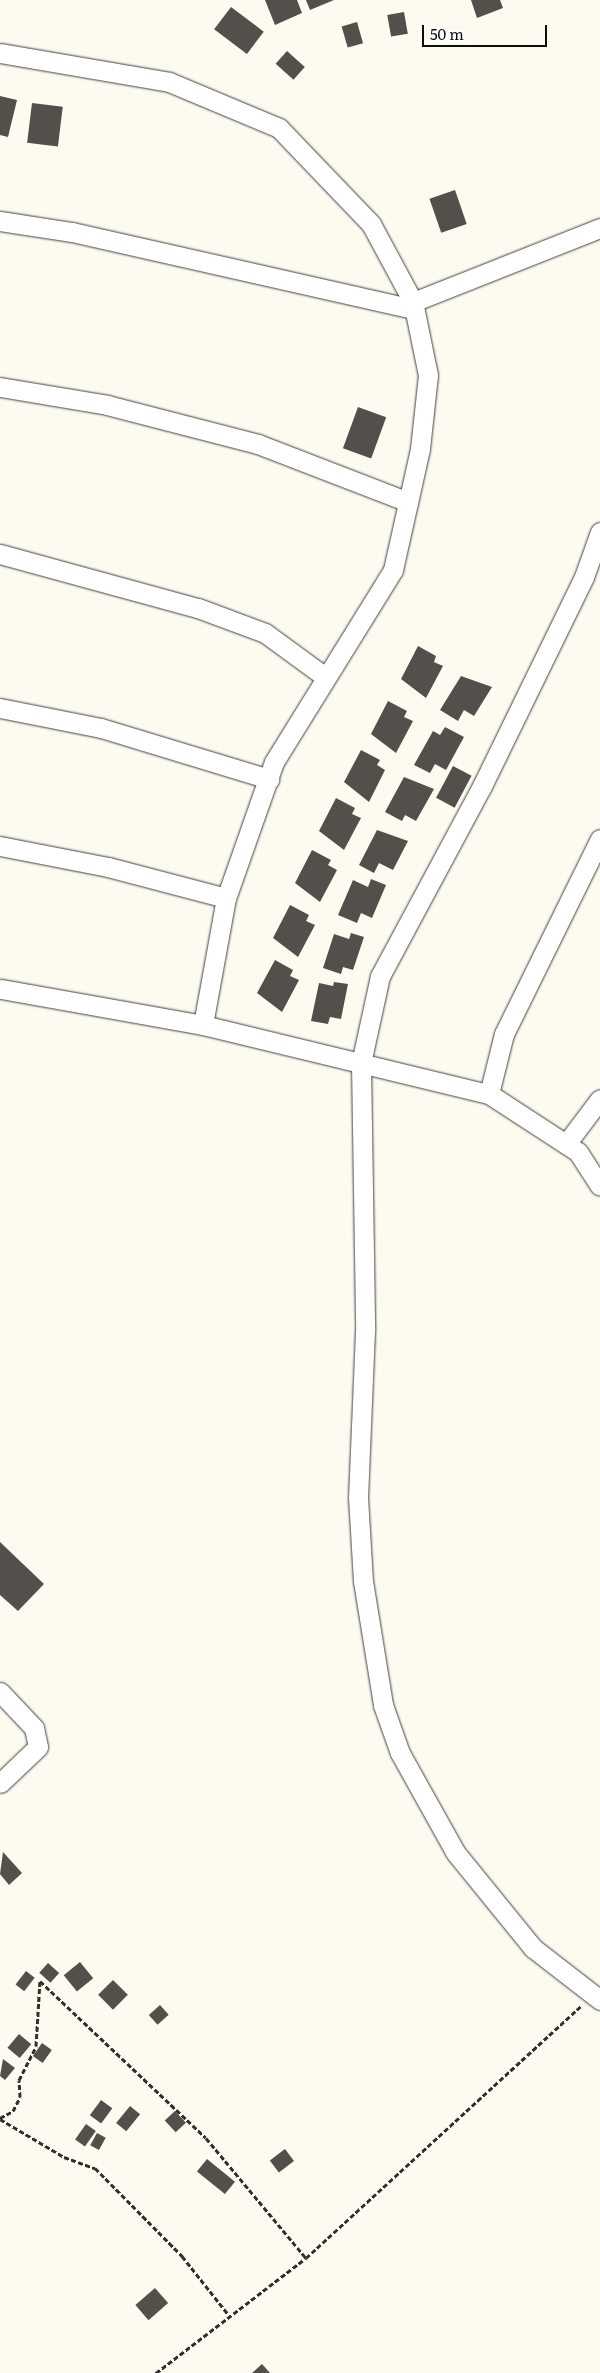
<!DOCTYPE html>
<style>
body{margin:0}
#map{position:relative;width:600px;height:2373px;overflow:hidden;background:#fdfbef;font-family:Literata,serif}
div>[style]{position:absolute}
.building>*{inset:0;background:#544f4a;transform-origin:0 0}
.path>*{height:3px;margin-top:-1.5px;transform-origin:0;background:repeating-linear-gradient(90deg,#2f2f2f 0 5px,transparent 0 7.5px)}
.roads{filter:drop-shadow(0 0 1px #404040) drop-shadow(0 0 1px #404040)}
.minor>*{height:19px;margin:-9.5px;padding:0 9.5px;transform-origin:9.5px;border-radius:9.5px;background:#fff}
span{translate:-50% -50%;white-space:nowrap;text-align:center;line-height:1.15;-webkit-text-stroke:5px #fff;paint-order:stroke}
.scale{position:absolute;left:422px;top:25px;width:125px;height:22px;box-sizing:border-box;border:2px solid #0d0d0d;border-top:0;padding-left:6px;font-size:15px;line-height:18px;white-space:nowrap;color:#0d0d0d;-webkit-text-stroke:4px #fff;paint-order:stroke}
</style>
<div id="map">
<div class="building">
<div style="clip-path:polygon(265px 0,297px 0,302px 13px,275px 25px)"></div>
<div style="clip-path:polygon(306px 0,334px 0,310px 10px)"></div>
<div style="clip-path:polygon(471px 0,500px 0,503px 8px,477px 18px)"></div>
<div style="left:231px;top:7px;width:41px;height:28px;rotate:37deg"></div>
<div style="left:404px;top:12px;width:22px;height:17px;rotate:80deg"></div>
<div style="left:357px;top:22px;width:22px;height:16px;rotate:74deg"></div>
<div style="left:287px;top:51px;width:24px;height:17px;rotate:42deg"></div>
<div style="clip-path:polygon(0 96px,17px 100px,8px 137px,0 135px)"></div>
<div style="left:32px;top:103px;width:31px;height:40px;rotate:7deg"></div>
<div style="left:455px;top:190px;width:36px;height:27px;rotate:71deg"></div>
<div style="left:358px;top:407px;width:30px;height:44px;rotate:20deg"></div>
<div style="clip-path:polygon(418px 646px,436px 656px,434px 662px,443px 666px,426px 698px,401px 679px)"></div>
<div style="clip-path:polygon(461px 676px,492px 687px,474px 716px,464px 710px,458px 721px,440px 710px)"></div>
<div style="clip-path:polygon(388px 701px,407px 711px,404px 717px,413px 721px,396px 753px,371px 734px)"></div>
<div style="clip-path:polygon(445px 727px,464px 737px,446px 770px,435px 764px,430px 773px,414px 765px,433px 731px,440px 735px)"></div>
<div style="clip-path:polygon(361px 750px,380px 760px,377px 765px,385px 770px,369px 802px,344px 782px)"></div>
<div style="left:453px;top:766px;width:21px;height:36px;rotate:28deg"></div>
<div style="clip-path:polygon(404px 777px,434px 789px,416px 821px,405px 815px,402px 821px,385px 812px)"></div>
<div style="clip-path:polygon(336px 798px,355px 808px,352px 814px,361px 818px,344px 850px,319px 831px)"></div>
<div style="clip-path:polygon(377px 830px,408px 841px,393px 870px,379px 863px,374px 873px,359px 865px)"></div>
<div style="clip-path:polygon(312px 850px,331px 860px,328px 865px,337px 870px,320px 902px,295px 883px)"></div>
<div style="clip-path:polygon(371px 879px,386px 885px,372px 918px,361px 913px,357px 923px,338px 915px,353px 880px,368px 887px)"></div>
<div style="clip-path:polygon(290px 905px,309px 915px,306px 921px,315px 925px,298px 957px,273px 938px)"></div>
<div style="clip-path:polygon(351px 933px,364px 937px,353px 970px,343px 967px,341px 974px,323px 968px,334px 934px,349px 939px)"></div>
<div style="clip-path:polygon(275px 960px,293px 970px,290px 976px,299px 980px,282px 1012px,257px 993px)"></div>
<div style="clip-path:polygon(334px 982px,348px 984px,341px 1019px,330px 1017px,328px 1024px,311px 1021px,319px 983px,333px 986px)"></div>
<div style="clip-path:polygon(0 1542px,44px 1584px,18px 1611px,0 1595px)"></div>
<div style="clip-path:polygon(3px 1852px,22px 1873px,9px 1885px,0 1874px)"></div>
<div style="left:80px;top:1962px;width:21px;height:21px;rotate:51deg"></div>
<div style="left:48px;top:1963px;width:15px;height:13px;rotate:42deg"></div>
<div style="left:26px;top:1971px;width:11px;height:17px;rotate:38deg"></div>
<div style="left:113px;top:1980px;width:21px;height:21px;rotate:45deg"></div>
<div style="left:160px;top:2005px;width:13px;height:15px;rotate:48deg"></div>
<div style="left:19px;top:2034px;width:16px;height:18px;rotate:40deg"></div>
<div style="left:42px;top:2043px;width:12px;height:16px;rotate:35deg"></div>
<div style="clip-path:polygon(3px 2059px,15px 2068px,5px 2080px,0 2076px)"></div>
<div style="left:101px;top:2100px;width:14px;height:19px;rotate:36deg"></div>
<div style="left:130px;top:2106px;width:13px;height:22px;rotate:39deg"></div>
<div style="left:175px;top:2111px;width:16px;height:14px;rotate:47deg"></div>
<div style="left:86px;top:2124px;width:12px;height:19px;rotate:35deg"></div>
<div style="left:97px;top:2133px;width:10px;height:14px;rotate:29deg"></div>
<div style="left:285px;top:2149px;width:15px;height:19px;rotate:53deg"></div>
<div style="left:207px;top:2159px;width:36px;height:16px;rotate:39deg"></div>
<div style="left:155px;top:2288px;width:20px;height:26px;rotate:49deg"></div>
<div style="clip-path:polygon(262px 2364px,270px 2373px,252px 2373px)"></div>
</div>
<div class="path">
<div style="left:0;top:2118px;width:15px;rotate:-28deg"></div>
<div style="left:13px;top:2111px;width:16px;rotate:-63deg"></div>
<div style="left:20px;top:2097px;width:17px;rotate:-93deg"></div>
<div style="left:19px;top:2080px;width:38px;rotate:-63deg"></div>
<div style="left:36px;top:2046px;width:65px;rotate:-86.5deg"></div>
<div style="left:40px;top:1981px;width:228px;rotate:43.4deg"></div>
<div style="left:206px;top:2138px;width:156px;rotate:50.2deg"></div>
<div style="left:0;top:2119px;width:74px;rotate:30.7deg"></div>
<div style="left:64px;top:2157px;width:33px;rotate:20deg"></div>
<div style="left:95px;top:2168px;width:124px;rotate:45.3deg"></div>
<div style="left:182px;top:2256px;width:74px;rotate:51.6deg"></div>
<div style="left:156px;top:2373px;width:189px;rotate:-37.5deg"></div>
<div style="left:306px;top:2258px;width:373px;rotate:-42.5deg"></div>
</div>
<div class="roads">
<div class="minor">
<div style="left:0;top:53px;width:171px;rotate:9.7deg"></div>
<div style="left:169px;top:82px;width:119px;rotate:22.7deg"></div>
<div style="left:279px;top:128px;width:133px;rotate:46.2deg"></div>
<div style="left:371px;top:224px;width:89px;rotate:61.7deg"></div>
<div style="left:413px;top:302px;width:75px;rotate:78.4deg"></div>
<div style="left:428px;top:375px;width:74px;rotate:96.2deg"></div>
<div style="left:420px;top:449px;width:124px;rotate:102.6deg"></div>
<div style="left:393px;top:570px;width:226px;rotate:121.8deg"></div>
<div style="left:274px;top:762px;width:144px;rotate:109.4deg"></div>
<div style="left:226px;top:898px;width:129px;rotate:100.3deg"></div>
<div style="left:203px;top:1025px;width:206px;rotate:-169.9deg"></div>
<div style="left:0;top:221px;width:73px;rotate:8.7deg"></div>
<div style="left:72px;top:232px;width:351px;rotate:12.7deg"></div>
<div style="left:413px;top:302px;width:201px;rotate:-21.6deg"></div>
<div style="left:0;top:387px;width:109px;rotate:9.5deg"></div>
<div style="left:107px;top:405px;width:156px;rotate:14.5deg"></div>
<div style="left:258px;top:444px;width:161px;rotate:21.1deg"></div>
<div style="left:600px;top:532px;width:48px;rotate:109.6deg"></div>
<div style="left:584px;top:577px;width:233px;rotate:116deg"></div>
<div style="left:482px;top:786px;width:216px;rotate:118.2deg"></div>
<div style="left:380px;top:976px;width:89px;rotate:102.3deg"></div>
<div style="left:361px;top:1063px;width:268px;rotate:89.1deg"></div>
<div style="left:365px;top:1331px;width:166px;rotate:92.4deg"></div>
<div style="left:358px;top:1497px;width:84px;rotate:86.6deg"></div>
<div style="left:363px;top:1581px;width:126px;rotate:80.8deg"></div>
<div style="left:383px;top:1705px;width:51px;rotate:70.5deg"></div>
<div style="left:400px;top:1753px;width:113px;rotate:60.9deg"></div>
<div style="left:455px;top:1852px;width:124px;rotate:50.9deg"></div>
<div style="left:533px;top:1948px;width:85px;rotate:37.8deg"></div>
<div style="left:0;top:554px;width:205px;rotate:15.3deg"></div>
<div style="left:198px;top:608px;width:72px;rotate:20.5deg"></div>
<div style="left:265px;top:633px;width:73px;rotate:36.1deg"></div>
<div style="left:0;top:708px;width:103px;rotate:11.2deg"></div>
<div style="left:101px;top:728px;width:176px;rotate:16.9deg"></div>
<div style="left:0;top:846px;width:110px;rotate:11deg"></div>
<div style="left:108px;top:867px;width:122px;rotate:14.7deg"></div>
<div style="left:203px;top:1025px;width:294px;rotate:13.6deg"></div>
<div style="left:489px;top:1094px;width:106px;rotate:33.1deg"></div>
<div style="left:578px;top:1152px;width:40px;rotate:57.1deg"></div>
<div style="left:489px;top:1094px;width:62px;rotate:-76deg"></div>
<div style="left:504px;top:1034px;width:217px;rotate:-63.8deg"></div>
<div style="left:566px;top:1144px;width:56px;rotate:-52.9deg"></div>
<div style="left:0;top:1692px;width:50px;rotate:46.6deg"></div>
<div style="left:34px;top:1728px;width:19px;rotate:78deg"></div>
<div style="left:38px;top:1747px;width:52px;rotate:136.5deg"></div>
</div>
</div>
<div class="scale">50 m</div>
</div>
